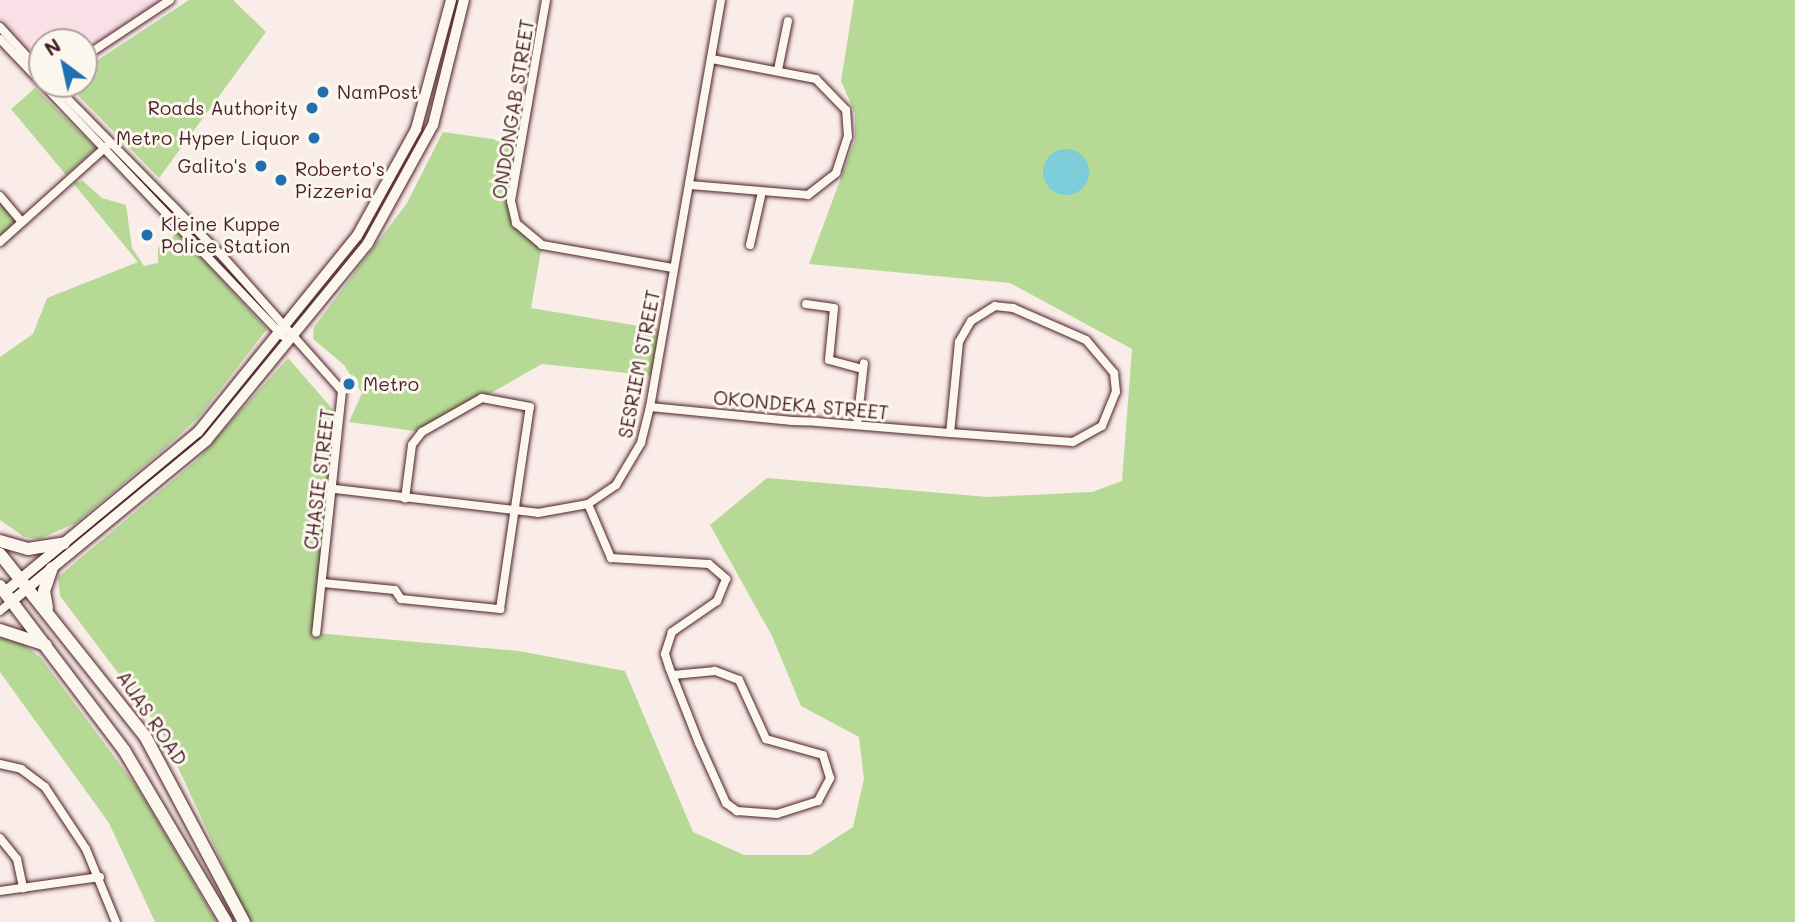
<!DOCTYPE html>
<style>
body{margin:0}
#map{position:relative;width:1795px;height:922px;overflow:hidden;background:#faece9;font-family:Mali,sans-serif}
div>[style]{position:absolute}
.built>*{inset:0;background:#f9dfe6}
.green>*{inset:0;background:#b6da95}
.water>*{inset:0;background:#7cccd9}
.round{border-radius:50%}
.roads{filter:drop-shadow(0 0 2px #4a1f2b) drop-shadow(0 0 2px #4a1f2b)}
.minor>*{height:8px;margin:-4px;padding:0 4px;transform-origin:4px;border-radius:4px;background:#fbf7ec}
.major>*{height:10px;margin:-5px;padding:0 5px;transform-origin:5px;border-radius:5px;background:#fbf7ec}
.highway>*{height:12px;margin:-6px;padding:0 6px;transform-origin:6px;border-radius:6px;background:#fbf7ec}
.dots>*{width:19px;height:19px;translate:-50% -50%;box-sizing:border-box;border:4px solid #fbf7ec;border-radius:50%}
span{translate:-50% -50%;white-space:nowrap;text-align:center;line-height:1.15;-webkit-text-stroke:6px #fbf7ec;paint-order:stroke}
.poi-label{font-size:19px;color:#4a1f2b}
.left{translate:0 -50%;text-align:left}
.right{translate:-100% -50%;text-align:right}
.street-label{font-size:19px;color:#4a1f2b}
.north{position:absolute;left:28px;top:28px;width:70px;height:70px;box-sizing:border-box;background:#fbf7ec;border:2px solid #b4a19f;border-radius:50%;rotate:327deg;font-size:19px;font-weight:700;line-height:28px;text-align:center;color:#4a1f2b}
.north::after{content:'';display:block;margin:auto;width:24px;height:32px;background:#1f6fb2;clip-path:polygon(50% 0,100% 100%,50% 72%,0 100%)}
</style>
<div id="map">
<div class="built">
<div style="clip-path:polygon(0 0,170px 0,84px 57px,84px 42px,42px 42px,42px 73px,0 27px)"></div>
</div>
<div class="green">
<div style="clip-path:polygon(189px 0,233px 0,266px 32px,159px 178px,67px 84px,84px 84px,84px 69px)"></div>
<div style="clip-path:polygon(854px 0,1795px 0,1795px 922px,249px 922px,161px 730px,60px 596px,58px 577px,197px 460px,288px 358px,343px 421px,316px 633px,519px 651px,625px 671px,693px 832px,744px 855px,810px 855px,853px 827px,864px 779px,859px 737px,801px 706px,772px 636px,710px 525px,767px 478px,988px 497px,1092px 492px,1122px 481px,1132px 349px,1010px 283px,809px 264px,855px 140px,855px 113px,841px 81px)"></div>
<div style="clip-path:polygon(35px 88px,96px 148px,66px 175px,11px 109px)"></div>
<div style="clip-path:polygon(443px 132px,521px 143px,512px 214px,542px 245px,531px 308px,663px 330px,655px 376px,542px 364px,422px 432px,349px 422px,362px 393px,344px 365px,313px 339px,314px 327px,407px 203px)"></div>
<div style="clip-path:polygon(83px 181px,102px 198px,126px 205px,132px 248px,144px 266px,158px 263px,158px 248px,178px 233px,267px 329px,198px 418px,165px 448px,76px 523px,39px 539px,24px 537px,0 520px,0 357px,33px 334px,47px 298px,138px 262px,73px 183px)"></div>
<div style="clip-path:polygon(0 201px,17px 222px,0 237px)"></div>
<div style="clip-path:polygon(0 636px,17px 639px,41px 658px,139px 790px,217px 922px,155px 922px,109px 823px,0 672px)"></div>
</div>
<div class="water">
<div class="round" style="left:1043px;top:149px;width:46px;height:46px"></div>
</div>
<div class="roads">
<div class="minor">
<div style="left:546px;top:0;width:204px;rotate:99.9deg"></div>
<div style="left:511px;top:201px;width:23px;rotate:77deg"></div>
<div style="left:516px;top:223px;width:34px;rotate:40deg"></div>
<div style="left:542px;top:245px;width:133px;rotate:10deg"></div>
<div style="left:0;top:27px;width:62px;rotate:47.6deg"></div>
<div style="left:0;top:39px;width:410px;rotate:46.4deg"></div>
<div style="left:84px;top:57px;width:103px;rotate:-33.5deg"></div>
<div style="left:778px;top:70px;width:50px;rotate:-78.5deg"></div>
<div style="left:53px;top:84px;width:244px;rotate:45.5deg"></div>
<div style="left:224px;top:258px;width:178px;rotate:48.4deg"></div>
<div style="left:342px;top:391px;width:243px;rotate:96.1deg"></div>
<div style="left:690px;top:185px;width:118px;rotate:4.8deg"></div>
<div style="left:808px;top:195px;width:36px;rotate:-38deg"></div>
<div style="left:836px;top:173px;width:38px;rotate:-72deg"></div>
<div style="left:848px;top:137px;width:27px;rotate:-94deg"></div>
<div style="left:846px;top:110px;width:43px;rotate:-134.1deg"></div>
<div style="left:816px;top:79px;width:106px;rotate:-169.1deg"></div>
<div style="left:0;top:196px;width:34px;rotate:50deg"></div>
<div style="left:0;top:242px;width:144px;rotate:-41.9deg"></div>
<div style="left:750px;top:245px;width:50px;rotate:-77.3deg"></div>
<div style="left:806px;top:304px;width:28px;rotate:8deg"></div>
<div style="left:834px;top:308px;width:52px;rotate:95.5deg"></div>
<div style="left:829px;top:360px;width:35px;rotate:15deg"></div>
<div style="left:650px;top:407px;width:143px;rotate:5.6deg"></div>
<div style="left:792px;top:421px;width:25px;rotate:2deg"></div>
<div style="left:817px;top:422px;width:133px;rotate:4.7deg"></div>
<div style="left:950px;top:433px;width:123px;rotate:4.2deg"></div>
<div style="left:1073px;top:442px;width:33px;rotate:-29deg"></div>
<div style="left:1102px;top:426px;width:37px;rotate:-68deg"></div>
<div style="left:1116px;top:392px;width:19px;rotate:-96deg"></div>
<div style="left:1114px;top:373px;width:43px;rotate:-130.3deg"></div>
<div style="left:1086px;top:340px;width:80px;rotate:-156.3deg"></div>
<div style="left:1013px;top:308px;width:18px;rotate:-174deg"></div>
<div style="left:995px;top:306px;width:28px;rotate:148deg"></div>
<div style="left:971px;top:321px;width:24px;rotate:120deg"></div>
<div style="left:959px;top:342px;width:91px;rotate:95.6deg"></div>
<div style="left:857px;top:425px;width:62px;rotate:-83.6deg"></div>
<div style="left:335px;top:489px;width:204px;rotate:6.7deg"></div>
<div style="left:538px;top:513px;width:51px;rotate:-10.2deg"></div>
<div style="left:588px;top:504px;width:34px;rotate:-34deg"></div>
<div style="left:616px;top:485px;width:49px;rotate:-59.2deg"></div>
<div style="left:641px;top:443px;width:37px;rotate:-76deg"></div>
<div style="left:650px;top:407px;width:413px;rotate:-80.1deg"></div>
<div style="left:588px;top:504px;width:59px;rotate:66.9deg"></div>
<div style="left:611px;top:558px;width:98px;rotate:3.5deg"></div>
<div style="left:709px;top:564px;width:23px;rotate:41deg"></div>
<div style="left:726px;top:579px;width:24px;rotate:112deg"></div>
<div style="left:717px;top:601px;width:55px;rotate:145.4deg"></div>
<div style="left:672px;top:632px;width:23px;rotate:108deg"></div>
<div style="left:665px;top:654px;width:14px;rotate:73deg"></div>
<div style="left:669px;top:667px;width:82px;rotate:68.5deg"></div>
<div style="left:699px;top:743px;width:66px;rotate:65.8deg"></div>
<div style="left:726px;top:803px;width:14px;rotate:36deg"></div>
<div style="left:737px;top:811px;width:40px;rotate:4.3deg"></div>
<div style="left:777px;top:814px;width:43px;rotate:-17.6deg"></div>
<div style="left:818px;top:801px;width:26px;rotate:-62deg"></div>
<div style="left:830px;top:778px;width:24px;rotate:-107deg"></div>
<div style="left:823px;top:755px;width:59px;rotate:-164.3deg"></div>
<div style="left:766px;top:739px;width:65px;rotate:-114.6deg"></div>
<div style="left:739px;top:680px;width:26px;rotate:-159deg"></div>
<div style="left:715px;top:671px;width:42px;rotate:174.6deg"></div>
<div style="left:323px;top:583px;width:72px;rotate:5.6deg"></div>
<div style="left:395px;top:590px;width:11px;rotate:56deg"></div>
<div style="left:401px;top:599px;width:100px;rotate:5.8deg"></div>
<div style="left:500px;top:609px;width:204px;rotate:-81.6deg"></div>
<div style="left:530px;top:407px;width:49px;rotate:-169.4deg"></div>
<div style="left:482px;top:398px;width:69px;rotate:150.5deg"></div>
<div style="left:422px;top:432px;width:16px;rotate:128deg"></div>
<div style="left:412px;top:445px;width:54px;rotate:97.4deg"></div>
<div style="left:0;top:611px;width:16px;rotate:-40deg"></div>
<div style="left:0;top:764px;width:22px;rotate:13deg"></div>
<div style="left:21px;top:769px;width:30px;rotate:37deg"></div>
<div style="left:45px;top:787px;width:74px;rotate:56.5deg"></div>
<div style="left:86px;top:849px;width:79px;rotate:67.7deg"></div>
<div style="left:0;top:838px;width:27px;rotate:51deg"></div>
<div style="left:17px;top:859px;width:30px;rotate:78deg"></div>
<div style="left:0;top:891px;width:101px;rotate:-8deg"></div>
</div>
<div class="major">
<div style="left:5px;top:592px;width:251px;rotate:-39.7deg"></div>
<div style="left:198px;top:432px;width:252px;rotate:-51deg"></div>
<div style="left:357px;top:236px;width:122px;rotate:-61.1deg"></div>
<div style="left:416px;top:129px;width:134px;rotate:-74.8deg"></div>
<div style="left:12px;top:601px;width:253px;rotate:-39.5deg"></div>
<div style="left:207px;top:440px;width:254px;rotate:-50.7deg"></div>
<div style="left:368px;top:243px;width:135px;rotate:-61.2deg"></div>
<div style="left:433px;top:125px;width:129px;rotate:-76.1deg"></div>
</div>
<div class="highway">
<div style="left:0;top:541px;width:29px;rotate:16deg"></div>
<div style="left:28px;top:549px;width:36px;rotate:-9deg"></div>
<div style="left:0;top:554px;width:233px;rotate:51.5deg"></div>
<div style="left:145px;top:736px;width:211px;rotate:62deg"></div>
<div style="left:0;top:586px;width:206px;rotate:52.9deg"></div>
<div style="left:124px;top:750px;width:200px;rotate:59.3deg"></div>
<div style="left:47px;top:608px;width:17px;rotate:-100deg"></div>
<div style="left:44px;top:591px;width:24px;rotate:-71deg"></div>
<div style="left:0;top:630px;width:48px;rotate:18.1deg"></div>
</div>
</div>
<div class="dots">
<div style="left:323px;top:92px;background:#1f6fb2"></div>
<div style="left:312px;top:108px;background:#1f6fb2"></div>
<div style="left:314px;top:138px;background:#1f6fb2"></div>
<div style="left:261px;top:166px;background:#1f6fb2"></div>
<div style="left:281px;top:180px;background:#1f6fb2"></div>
<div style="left:147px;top:235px;background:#1f6fb2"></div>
<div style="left:349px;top:384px;background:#1f6fb2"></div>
</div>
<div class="poi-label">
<span class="left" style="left:337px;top:92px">NamPost</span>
<span class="right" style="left:298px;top:108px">Roads Authority</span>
<span class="right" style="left:300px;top:138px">Metro Hyper Liquor</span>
<span class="right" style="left:247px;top:166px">Galito's</span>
<span class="left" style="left:295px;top:180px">Roberto's<br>Pizzeria</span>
<span class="left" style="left:161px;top:235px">Kleine Kuppe<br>Police Station</span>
<span class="left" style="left:363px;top:384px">Metro</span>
</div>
<div class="street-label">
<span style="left:513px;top:109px;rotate:-81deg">ONDONGAB STREET</span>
<span style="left:639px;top:364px;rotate:-79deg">SESRIEM STREET</span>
<span style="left:801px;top:405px;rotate:5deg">OKONDEKA STREET</span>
<span style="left:319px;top:479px;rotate:-83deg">CHASIE STREET</span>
<span style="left:152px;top:718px;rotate:56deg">AUAS ROAD</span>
</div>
<div class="north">N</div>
</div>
